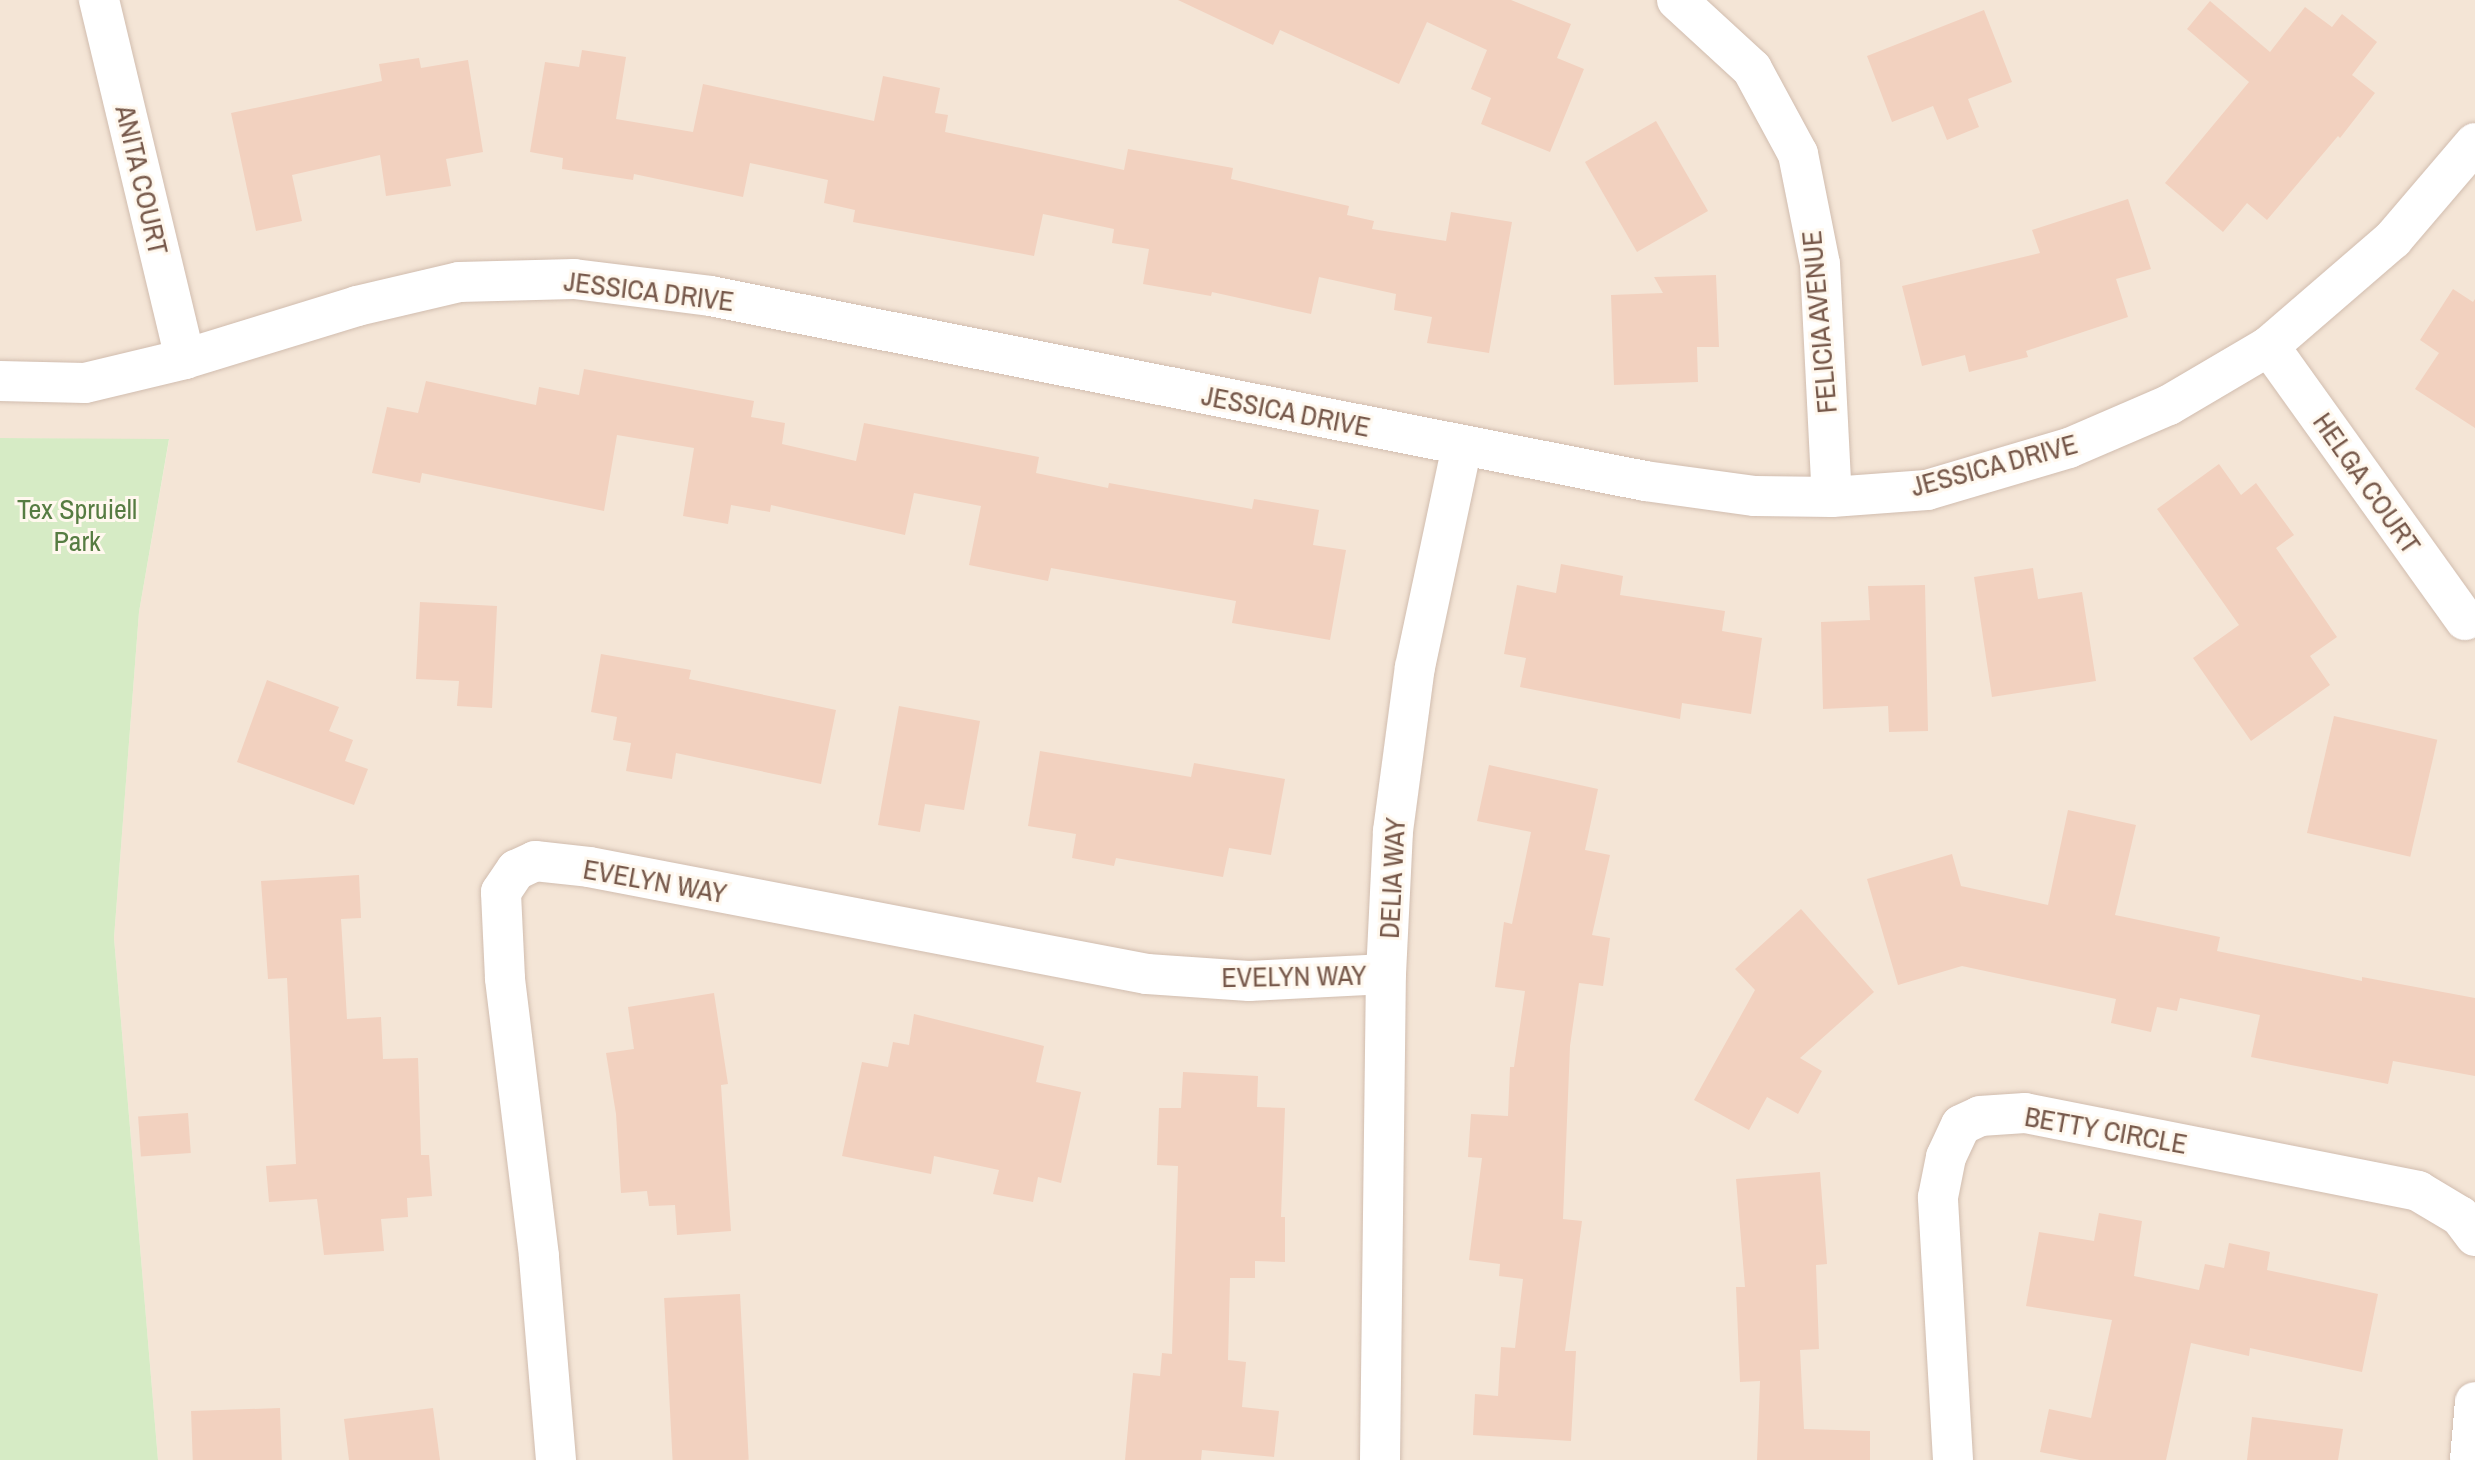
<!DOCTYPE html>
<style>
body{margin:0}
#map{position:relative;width:2475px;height:1460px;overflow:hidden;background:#fcf3e7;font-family:"Archivo Narrow",sans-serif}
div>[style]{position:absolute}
.residential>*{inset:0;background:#f4e5d6}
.green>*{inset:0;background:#d6ebc5}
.building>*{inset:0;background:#f2d1bf;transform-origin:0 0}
.roads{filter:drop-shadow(0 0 2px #d1bdaf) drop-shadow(0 0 2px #d1bdaf)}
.minor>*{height:40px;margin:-20px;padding:0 20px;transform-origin:20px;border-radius:20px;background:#fff}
span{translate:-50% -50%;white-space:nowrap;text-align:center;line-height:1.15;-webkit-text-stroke:6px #fff8ee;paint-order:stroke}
.street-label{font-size:28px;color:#77594b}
.park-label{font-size:28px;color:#567c42}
</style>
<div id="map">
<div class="residential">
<div style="clip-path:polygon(0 0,2475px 0,2475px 1460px,158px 1460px,114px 938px,139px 612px,169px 440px,0 438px)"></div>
</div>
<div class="green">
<div style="clip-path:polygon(0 438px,169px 439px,139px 612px,114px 938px,158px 1460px,0 1460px)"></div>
</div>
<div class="building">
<div style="clip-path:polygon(1178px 0,1511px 0,1571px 24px,1557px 58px,1584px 69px,1550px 152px,1481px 124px,1491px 98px,1471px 89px,1487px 50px,1427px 22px,1399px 84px,1280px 30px,1273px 45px)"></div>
<div style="clip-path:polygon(2210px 1px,2270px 52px,2305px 7px,2332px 27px,2342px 14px,2377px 42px,2352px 75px,2375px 93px,2340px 138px,2338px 136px,2267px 220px,2247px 203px,2223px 232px,2165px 183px,2249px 82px,2187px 29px)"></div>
<div style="clip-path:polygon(1984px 10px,2012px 82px,1968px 99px,1979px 127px,1947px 140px,1933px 106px,1892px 122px,1867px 56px)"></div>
<div style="clip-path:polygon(582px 50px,626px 57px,616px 119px,693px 132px,703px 84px,874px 121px,883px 76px,940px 88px,935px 113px,948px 115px,945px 132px,1124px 170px,1128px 149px,1233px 168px,1231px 179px,1349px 206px,1347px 215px,1374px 221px,1372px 229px,1446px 241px,1451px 212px,1512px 222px,1489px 353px,1427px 343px,1432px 317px,1394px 310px,1396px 294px,1319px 277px,1311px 314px,1212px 292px,1211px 296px,1143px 284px,1149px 249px,1112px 243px,1114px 229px,1043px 214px,1034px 256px,853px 222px,855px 210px,824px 203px,828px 180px,750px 163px,743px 197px,634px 174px,633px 180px,562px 169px,563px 158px,530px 152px,545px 62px,579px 67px)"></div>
<div style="clip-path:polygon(419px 58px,421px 68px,468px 60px,483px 152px,446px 159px,451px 186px,386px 196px,380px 155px,292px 175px,302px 221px,256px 231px,231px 113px,382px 81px,379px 64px)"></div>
<div style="left:1656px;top:121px;width:104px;height:82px;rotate:60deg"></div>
<div style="clip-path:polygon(2128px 199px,2151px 269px,2116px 279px,2128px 317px,2026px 351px,2028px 357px,1969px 372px,1965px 355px,1922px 366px,1902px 286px,2040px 253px,2032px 230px)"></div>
<div style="clip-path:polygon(1716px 275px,1719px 347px,1697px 347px,1698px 382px,1614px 385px,1611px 295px,1663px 293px,1654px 277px)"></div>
<div style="clip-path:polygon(2453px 289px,2473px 302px,2475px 299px,2475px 428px,2415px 389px,2439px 353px,2420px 340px)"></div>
<div style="clip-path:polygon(584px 369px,754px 401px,751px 417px,785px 423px,782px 444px,856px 461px,864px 423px,1039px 457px,1036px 473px,1108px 488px,1109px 483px,1252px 509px,1254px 499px,1319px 510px,1313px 545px,1346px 550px,1330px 640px,1232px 623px,1236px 601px,1051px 568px,1048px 581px,969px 565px,981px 506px,914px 493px,905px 535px,771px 505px,770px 512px,731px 505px,728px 524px,683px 516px,694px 448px,617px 435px,604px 511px,422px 473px,420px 483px,372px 473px,387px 407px,418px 413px,426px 381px,536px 405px,539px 387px,579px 395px)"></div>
<div style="clip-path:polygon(2219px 464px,2241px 495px,2256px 483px,2294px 535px,2276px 548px,2337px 637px,2310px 656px,2330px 685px,2251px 741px,2193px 658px,2239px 625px,2157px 509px)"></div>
<div style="clip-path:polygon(1561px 564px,1623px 576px,1620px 595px,1725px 611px,1722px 631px,1762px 638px,1751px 714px,1682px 703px,1680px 719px,1520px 687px,1526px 658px,1504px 654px,1517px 585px,1556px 593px)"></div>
<div style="clip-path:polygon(2033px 568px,2038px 599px,2082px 592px,2096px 681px,1992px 697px,1974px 577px)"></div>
<div style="clip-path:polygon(1925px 585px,1928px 731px,1889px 732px,1888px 706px,1823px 709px,1821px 622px,1870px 620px,1868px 586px)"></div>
<div style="clip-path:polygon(420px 602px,497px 606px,492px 708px,457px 706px,459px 681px,416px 679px)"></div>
<div style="clip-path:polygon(601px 654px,691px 670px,689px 679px,836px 710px,821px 784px,676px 753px,672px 779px,626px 771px,631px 743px,613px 740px,617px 717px,591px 712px)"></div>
<div style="clip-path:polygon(267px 680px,339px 707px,329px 731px,353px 740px,345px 761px,368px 769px,354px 805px,237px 762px)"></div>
<div style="clip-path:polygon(899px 706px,980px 721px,964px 810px,925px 804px,920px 832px,878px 825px)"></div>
<div style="left:2334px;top:716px;width:106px;height:120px;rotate:13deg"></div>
<div style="clip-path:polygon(1040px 751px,1191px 777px,1194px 763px,1285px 779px,1271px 855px,1229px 848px,1223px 877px,1116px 858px,1114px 866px,1072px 858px,1076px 834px,1028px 826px)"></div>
<div style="clip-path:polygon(1489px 765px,1598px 789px,1585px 850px,1610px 855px,1592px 935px,1610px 938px,1603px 986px,1579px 983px,1570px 1046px,1563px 1219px,1582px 1221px,1565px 1351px,1576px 1351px,1571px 1441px,1473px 1435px,1475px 1394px,1498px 1396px,1501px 1347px,1515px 1348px,1523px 1279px,1499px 1276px,1500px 1264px,1469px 1260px,1482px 1158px,1468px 1157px,1471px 1114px,1508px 1116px,1510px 1067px,1514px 1067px,1525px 991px,1495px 987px,1504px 922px,1512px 924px,1531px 832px,1477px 821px)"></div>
<div style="clip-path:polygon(2068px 810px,2136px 825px,2115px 915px,2220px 937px,2217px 951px,2362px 981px,2362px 977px,2475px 998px,2475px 1076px,2393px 1061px,2388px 1084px,2251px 1057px,2260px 1015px,2180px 998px,2177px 1011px,2157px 1007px,2151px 1032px,2111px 1023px,2116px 999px,1962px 966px,1898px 985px,1867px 879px,1952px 854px,1961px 886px,2048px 905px)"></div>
<div style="clip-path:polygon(359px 875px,361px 918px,341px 919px,347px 1019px,381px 1017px,383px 1059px,418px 1058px,421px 1155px,429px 1155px,432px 1196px,407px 1198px,408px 1217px,381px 1219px,384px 1251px,324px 1255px,317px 1199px,269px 1202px,266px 1166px,296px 1164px,287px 978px,268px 979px,261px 881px)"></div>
<div style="clip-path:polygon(1801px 909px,1874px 992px,1800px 1058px,1822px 1071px,1798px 1114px,1767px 1097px,1749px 1130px,1694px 1100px,1755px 990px,1735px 969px)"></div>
<div style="clip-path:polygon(714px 993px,728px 1084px,721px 1085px,731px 1231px,677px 1235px,675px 1205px,649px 1206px,647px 1191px,621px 1193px,616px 1114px,606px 1053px,634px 1049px,628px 1007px)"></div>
<div style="clip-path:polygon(914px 1014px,1044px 1046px,1036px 1082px,1081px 1092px,1061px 1183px,1038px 1177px,1033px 1202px,993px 1194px,999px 1170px,934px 1156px,931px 1174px,842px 1156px,862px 1062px,888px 1067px,893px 1042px,909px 1045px)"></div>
<div style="clip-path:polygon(1183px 1072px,1258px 1076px,1257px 1107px,1285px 1108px,1281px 1217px,1285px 1217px,1285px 1262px,1255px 1261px,1255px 1278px,1230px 1278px,1228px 1360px,1246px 1362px,1242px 1407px,1279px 1411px,1274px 1457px,1202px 1450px,1201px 1460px,1125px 1460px,1133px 1373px,1160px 1376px,1162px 1353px,1172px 1354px,1178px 1166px,1157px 1165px,1159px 1108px,1181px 1108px)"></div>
<div style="left:188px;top:1113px;width:40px;height:50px;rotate:86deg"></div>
<div style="clip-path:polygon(1820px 1172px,1827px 1264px,1816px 1265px,1819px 1349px,1800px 1350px,1804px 1429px,1870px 1431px,1870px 1460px,1757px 1460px,1760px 1381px,1740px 1382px,1736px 1287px,1745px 1287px,1736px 1179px)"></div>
<div style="clip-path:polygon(2099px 1213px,2142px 1221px,2134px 1276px,2199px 1290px,2205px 1264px,2224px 1268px,2229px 1243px,2270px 1252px,2267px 1270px,2378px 1294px,2362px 1372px,2250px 1348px,2249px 1356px,2191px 1343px,2166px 1460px,2080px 1460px,2040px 1452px,2049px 1409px,2091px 1418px,2112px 1320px,2026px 1306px,2039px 1232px,2094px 1241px)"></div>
<div style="left:740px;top:1294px;width:166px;height:76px;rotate:87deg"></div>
<div style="left:280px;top:1408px;width:52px;height:89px;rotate:88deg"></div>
<div style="clip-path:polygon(433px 1408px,440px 1460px,349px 1460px,344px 1419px)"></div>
<div style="clip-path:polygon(2252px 1417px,2343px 1429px,2338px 1460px,2247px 1460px)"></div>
</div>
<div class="roads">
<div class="minor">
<div style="left:99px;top:0;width:369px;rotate:76.5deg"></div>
<div style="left:1677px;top:0;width:102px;rotate:42.6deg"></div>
<div style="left:1752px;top:69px;width:97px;rotate:61.6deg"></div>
<div style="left:1798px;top:154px;width:112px;rotate:78.7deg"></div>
<div style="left:1820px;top:264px;width:233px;rotate:87.1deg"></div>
<div style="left:2269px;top:346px;width:337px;rotate:54.4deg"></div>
<div style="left:0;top:381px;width:85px;rotate:1.3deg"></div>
<div style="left:85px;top:383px;width:103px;rotate:-13.5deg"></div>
<div style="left:185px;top:359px;width:180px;rotate:-17.1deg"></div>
<div style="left:357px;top:306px;width:105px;rotate:-13.2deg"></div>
<div style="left:459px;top:282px;width:115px;rotate:-1.5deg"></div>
<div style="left:574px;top:279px;width:137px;rotate:7.1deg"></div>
<div style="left:710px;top:296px;width:953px;rotate:11.19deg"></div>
<div style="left:1645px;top:481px;width:111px;rotate:7.8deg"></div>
<div style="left:1755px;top:496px;width:77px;rotate:0.7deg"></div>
<div style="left:1832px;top:497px;width:95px;rotate:-4.2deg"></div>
<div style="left:1927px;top:490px;width:148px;rotate:-16.5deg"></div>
<div style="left:2069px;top:448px;width:109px;rotate:-23.3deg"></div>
<div style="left:2169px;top:405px;width:116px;rotate:-30.5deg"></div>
<div style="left:2269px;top:346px;width:164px;rotate:-40.8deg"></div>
<div style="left:2393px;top:239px;width:126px;rotate:-49.5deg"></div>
<div style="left:556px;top:1460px;width:205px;rotate:-94.8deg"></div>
<div style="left:539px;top:1256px;width:280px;rotate:-97deg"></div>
<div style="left:505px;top:978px;width:86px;rotate:-92.7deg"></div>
<div style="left:501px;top:892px;width:27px;rotate:-56deg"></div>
<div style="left:516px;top:870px;width:21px;rotate:-25deg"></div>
<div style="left:535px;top:861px;width:54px;rotate:6.3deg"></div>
<div style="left:589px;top:867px;width:568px;rotate:10.86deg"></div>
<div style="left:1147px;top:974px;width:102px;rotate:3.9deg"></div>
<div style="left:1249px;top:981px;width:137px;rotate:-2.9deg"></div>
<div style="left:1380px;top:1460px;width:486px;rotate:-89.3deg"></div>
<div style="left:1386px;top:974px;width:143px;rotate:-87.2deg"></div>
<div style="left:1393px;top:831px;width:165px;rotate:-82.4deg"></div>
<div style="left:1415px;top:667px;width:226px;rotate:-78deg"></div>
<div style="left:1953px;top:1460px;width:263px;rotate:-93.3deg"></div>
<div style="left:1938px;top:1197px;width:41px;rotate:-78.7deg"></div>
<div style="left:1946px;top:1157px;width:35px;rotate:-65deg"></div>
<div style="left:1961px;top:1125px;width:21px;rotate:-25deg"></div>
<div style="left:1980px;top:1116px;width:45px;rotate:-3.8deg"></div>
<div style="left:2025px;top:1113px;width:401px;rotate:11.2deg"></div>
<div style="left:2418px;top:1191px;width:49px;rotate:30.8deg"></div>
<div style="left:2460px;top:1216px;width:25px;rotate:53deg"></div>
<div style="left:2470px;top:1460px;width:58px;rotate:-85.1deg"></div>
</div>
</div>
<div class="street-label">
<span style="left:142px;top:180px;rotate:77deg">ANITA COURT</span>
<span style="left:649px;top:291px;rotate:7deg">JESSICA DRIVE</span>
<span style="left:1819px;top:322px;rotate:-95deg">FELICIA AVENUE</span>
<span style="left:1286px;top:411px;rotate:11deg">JESSICA DRIVE</span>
<span style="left:1994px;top:465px;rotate:-15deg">JESSICA DRIVE</span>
<span style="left:2367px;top:483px;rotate:55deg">HELGA COURT</span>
<span style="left:1392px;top:878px;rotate:-87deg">DELIA WAY</span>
<span style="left:655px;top:881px;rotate:10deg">EVELYN WAY</span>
<span style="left:1294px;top:976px;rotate:-1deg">EVELYN WAY</span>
<span style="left:2106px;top:1130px;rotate:10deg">BETTY CIRCLE</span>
</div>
<div class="park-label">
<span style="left:77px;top:525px">Tex Spruiell<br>Park</span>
</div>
</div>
